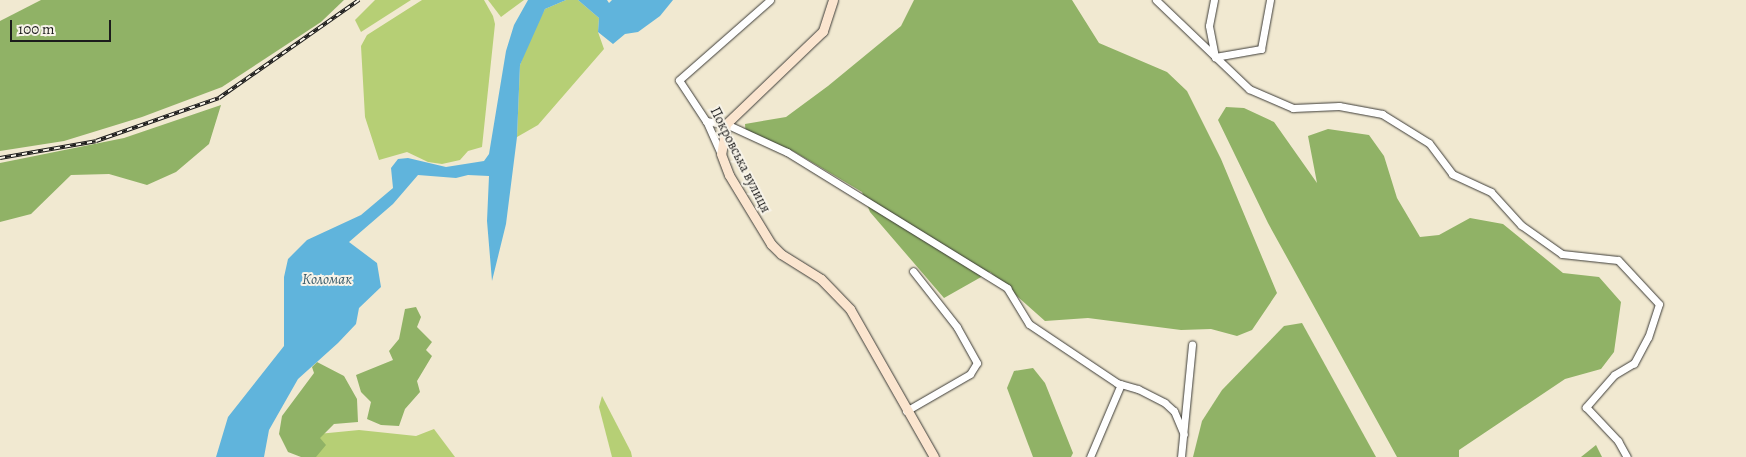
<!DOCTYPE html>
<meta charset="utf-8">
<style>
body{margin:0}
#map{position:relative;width:1746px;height:457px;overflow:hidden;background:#f1e9d1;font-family:Alegreya,serif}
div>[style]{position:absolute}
.green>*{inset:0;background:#b6cf75}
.forest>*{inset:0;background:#90b266}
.water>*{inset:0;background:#60b4dc}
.roads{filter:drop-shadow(0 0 1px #3c3b37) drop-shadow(0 0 1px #3c3b37)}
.street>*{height:7px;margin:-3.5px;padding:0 3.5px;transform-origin:3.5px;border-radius:3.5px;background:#fff}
.secondary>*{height:9px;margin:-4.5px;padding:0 4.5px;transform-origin:4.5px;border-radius:4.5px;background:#fbe5cf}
.rail>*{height:4px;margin-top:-2px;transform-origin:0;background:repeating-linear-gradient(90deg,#f7f3e8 0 5.5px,#1c1c1c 0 11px);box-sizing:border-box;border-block:1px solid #1c1c1c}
span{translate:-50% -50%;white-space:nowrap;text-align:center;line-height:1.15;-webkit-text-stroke:4px #f7f3e8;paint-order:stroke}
.street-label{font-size:14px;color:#1c1c1c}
.water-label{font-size:15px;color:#375969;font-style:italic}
.scale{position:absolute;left:10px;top:20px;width:101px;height:22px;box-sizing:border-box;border:2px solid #1c1c1c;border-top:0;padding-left:6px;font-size:15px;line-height:18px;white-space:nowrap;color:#1c1c1c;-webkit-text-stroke:4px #f7f3e8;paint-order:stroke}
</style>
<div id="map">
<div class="green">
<div style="clip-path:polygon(375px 0,411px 0,361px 32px,355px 20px)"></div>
<div style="clip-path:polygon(422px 0,484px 0,493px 16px,495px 24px,482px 147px,468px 151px,460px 160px,442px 164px,428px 162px,407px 152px,379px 160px,365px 117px,361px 46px,367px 35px)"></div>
<div style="clip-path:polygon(488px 0,524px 0,501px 17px)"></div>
<div style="clip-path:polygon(566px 0,578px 0,599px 18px,598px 32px,604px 49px,538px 125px,517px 137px,520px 65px,529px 39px,545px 9px)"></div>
<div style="clip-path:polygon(602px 396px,631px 452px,632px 457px,612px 457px,599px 407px)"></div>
<div style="clip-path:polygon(434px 429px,455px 457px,303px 457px,318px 434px,359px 430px,416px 436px)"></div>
</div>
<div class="forest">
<div style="clip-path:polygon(41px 0,344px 0,321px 22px,222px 87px,142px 117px,64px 141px,0 151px,0 21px)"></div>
<div style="clip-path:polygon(914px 0,1072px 0,1099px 43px,1167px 72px,1187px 91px,1221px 159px,1277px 293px,1252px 330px,1237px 336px,1211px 329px,1181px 330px,1088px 318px,1045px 321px,990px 272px,944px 298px,870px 212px,862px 192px,793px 151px,746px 137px,745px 124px,786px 117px,828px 86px,901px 26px)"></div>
<div style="clip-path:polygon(221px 105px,209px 144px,176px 172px,147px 185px,109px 174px,71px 175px,31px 214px,0 222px,0 163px,124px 138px)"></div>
<div style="clip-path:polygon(1226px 107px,1244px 108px,1274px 122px,1317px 183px,1308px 136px,1328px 129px,1369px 135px,1384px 156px,1397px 198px,1420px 237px,1439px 235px,1470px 218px,1503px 224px,1563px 273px,1599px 277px,1621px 302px,1614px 352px,1601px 369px,1565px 379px,1459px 450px,1459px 457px,1397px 457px,1268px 223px,1218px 120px)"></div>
<div style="clip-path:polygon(416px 307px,421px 317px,417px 327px,432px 342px,426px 350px,432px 356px,417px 381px,420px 392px,405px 409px,399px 426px,381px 425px,367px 419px,371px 402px,361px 392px,356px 375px,393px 360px,389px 351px,399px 339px,405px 309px)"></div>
<div style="clip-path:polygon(1302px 323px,1376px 457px,1193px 457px,1202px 421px,1222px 390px,1284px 326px)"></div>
<div style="clip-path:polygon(317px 362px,344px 376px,357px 399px,358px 422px,334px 424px,320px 438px,326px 445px,316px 457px,301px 457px,288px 452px,279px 434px,282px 416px,314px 373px,312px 367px)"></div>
<div style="clip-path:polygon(1033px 368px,1045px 383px,1073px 453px,1071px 457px,1033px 457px,1007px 388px,1014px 371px)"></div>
<div style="clip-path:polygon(1596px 445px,1602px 457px,1581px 457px)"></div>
</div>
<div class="water">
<div style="clip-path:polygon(528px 0,566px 0,545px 9px,520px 65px,517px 137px,506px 224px,492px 281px,487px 221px,489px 176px,468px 175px,456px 178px,418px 175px,393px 204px,349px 242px,377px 263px,381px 287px,359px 308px,356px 324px,338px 343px,298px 379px,269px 430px,264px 457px,216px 457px,228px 417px,284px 346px,284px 277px,288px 259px,307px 240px,361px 215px,393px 188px,391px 168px,398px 159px,408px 158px,446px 167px,484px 161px,489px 154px,506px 51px,514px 25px)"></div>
<div style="clip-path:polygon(578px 0,607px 0,609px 3px,612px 0,673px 0,660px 16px,638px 32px,625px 34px,613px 44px,598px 32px,599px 18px)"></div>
</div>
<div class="roads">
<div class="street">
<div style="left:1156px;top:0;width:129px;rotate:43.7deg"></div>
<div style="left:1249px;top:89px;width:48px;rotate:23.4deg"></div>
<div style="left:1293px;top:108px;width:46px;rotate:-2.5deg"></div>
<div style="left:1339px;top:106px;width:44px;rotate:10.5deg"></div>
<div style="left:1382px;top:114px;width:55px;rotate:31.7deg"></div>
<div style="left:1429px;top:143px;width:39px;rotate:53deg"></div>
<div style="left:1452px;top:174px;width:43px;rotate:24.8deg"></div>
<div style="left:1491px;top:192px;width:45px;rotate:47.7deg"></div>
<div style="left:1521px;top:225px;width:50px;rotate:35.3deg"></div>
<div style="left:1562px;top:254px;width:56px;rotate:6.1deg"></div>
<div style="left:1618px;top:260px;width:60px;rotate:47deg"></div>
<div style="left:1659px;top:304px;width:35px;rotate:108deg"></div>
<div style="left:1648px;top:337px;width:30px;rotate:118deg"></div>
<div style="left:1634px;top:363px;width:23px;rotate:149deg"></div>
<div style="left:1614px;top:375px;width:43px;rotate:131.2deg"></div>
<div style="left:1586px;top:407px;width:47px;rotate:46.7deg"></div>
<div style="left:1618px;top:441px;width:18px;rotate:61deg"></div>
<div style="left:1214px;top:0;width:26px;rotate:101deg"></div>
<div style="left:1209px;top:26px;width:32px;rotate:79deg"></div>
<div style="left:1215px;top:57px;width:47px;rotate:-9.9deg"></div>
<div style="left:1261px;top:49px;width:50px;rotate:-79.6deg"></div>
<div style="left:706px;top:121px;width:20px;rotate:9deg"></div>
<div style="left:726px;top:124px;width:67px;rotate:24.7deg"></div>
<div style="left:787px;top:152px;width:259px;rotate:31.7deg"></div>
<div style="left:1007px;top:288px;width:42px;rotate:58.6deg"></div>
<div style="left:1029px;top:324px;width:106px;rotate:33.8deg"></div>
<div style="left:1117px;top:383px;width:22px;rotate:16deg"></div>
<div style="left:1138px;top:389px;width:30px;rotate:27deg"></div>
<div style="left:1165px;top:403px;width:12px;rotate:42deg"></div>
<div style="left:1174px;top:411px;width:25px;rotate:67deg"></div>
<div style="left:721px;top:154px;width:36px;rotate:-114deg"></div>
<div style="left:706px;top:121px;width:49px;rotate:-123.4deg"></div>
<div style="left:679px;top:80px;width:121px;rotate:-41.3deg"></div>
<div style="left:906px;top:411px;width:74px;rotate:-30deg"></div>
<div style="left:970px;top:374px;width:13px;rotate:-58deg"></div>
<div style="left:977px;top:363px;width:41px;rotate:-119.1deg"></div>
<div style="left:957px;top:327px;width:71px;rotate:-128.2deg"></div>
<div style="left:1090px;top:457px;width:79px;rotate:-67deg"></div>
<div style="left:1181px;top:457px;width:113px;rotate:-84.4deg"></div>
</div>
<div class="secondary">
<div style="left:833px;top:0;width:33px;rotate:108deg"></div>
<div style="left:823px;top:31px;width:134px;rotate:136.2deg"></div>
<div style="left:726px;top:124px;width:30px;rotate:99deg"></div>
<div style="left:721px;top:154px;width:22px;rotate:69deg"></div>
<div style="left:729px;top:175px;width:81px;rotate:58.7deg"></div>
<div style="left:771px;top:244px;width:14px;rotate:45deg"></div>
<div style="left:781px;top:254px;width:47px;rotate:32deg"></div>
<div style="left:821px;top:279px;width:42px;rotate:46deg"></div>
<div style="left:850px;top:309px;width:170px;rotate:60.4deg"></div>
</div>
</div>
<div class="rail">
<div style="left:0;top:158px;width:97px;rotate:-10deg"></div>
<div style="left:96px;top:141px;width:130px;rotate:-19.3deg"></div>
<div style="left:219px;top:98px;width:171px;rotate:-35deg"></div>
</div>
<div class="street-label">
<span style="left:740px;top:160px;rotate:63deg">Покровська вулиця</span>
</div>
<div class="water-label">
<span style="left:327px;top:280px">Коломак</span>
</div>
<div class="scale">100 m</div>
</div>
